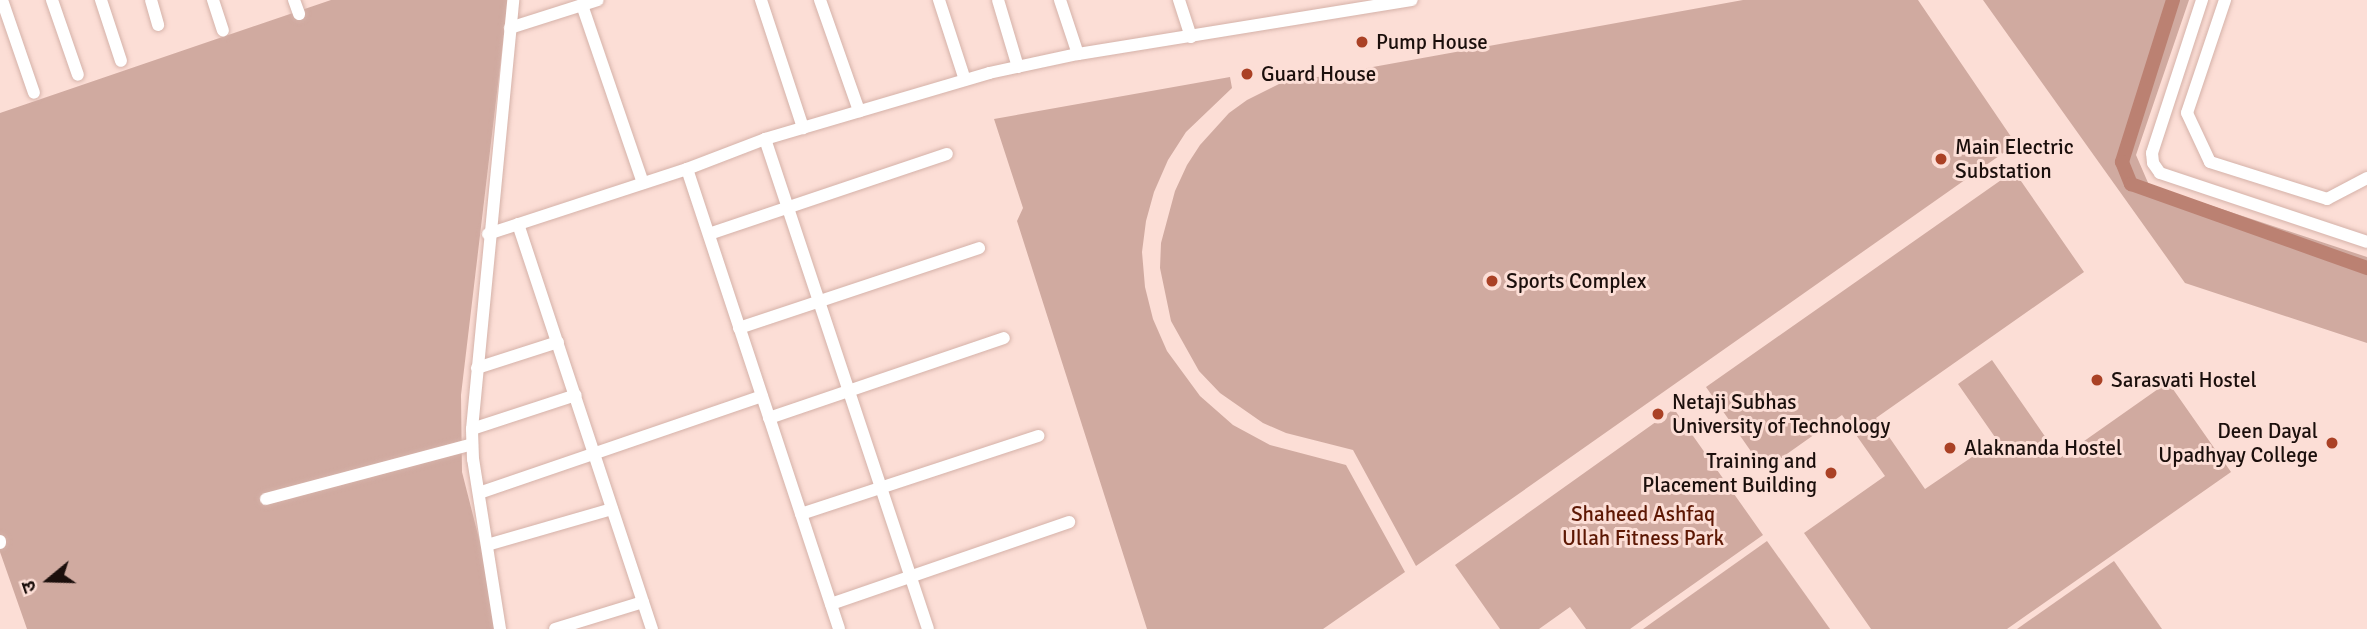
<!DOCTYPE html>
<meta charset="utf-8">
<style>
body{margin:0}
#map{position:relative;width:2367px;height:629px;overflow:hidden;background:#fcded6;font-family:Signika,"Noto Sans Devanagari",sans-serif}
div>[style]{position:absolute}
.green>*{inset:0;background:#d0aaa0}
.canal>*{height:14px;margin:-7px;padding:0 7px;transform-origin:7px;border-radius:7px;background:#bb8172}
.roads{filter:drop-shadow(0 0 2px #d5b2a9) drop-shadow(0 0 2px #d5b2a9)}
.minor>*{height:12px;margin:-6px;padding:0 6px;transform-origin:6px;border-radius:6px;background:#fff}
.dots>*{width:19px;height:19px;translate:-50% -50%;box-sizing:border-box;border:4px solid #fcded6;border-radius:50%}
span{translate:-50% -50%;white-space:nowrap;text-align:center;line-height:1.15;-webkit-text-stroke:6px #fcded6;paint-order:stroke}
.poi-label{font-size:21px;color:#1b0f0c}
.left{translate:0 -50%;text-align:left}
.right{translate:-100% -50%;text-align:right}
.park-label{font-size:21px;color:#5d1703}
.north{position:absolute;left:14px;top:545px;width:70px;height:70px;-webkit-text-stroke:5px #fcded6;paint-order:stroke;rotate:251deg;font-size:19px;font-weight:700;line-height:28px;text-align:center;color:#1b0f0c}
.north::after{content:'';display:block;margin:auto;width:24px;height:32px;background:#1b0f0c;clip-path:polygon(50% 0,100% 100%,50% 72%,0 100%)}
</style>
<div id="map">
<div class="green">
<div style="clip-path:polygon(331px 0,508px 0,461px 395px,462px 472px,502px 629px,27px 629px,0 552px,0 113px)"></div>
<div style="clip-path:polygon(1743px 0,1918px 0,2016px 144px,1416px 566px,1353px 450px,1286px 433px,1263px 423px,1220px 393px,1199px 371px,1171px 321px,1160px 268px,1161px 243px,1175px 191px,1187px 165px,1200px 145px,1229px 113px,1247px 100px,1279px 84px)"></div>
<div style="clip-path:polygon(1983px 0,2189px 0,2136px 155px,2149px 185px,2367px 257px,2367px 343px,2185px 283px)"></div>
<div style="clip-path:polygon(1230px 77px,1232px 88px,1186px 132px,1168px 160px,1154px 192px,1146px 221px,1142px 252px,1145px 287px,1153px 319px,1167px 351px,1200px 396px,1233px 425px,1270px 445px,1346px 465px,1405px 572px,1323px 629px,1147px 629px,1017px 221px,1023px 208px,994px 119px)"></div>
<div style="clip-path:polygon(2014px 171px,2084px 272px,1876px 418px,1925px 489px,1997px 440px,1958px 384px,1992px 360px,2060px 458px,2168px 382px,2231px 472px,2007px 629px,1871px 629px,1804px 533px,1885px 476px,1842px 415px,1764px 470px,1706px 387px)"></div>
<div style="clip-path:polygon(1674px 409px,1763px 535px,1630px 629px,1586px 629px,1570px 607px,1539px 629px,1500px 629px,1455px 565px)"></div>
<div style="clip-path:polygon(1767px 541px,1830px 629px,1643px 629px)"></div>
<div style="clip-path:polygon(2114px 561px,2162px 629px,2017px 629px)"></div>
</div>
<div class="canal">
<div style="left:2173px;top:0;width:170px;rotate:107.5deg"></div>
<div style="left:2122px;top:162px;width:24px;rotate:68deg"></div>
<div style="left:2131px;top:184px;width:251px;rotate:19.6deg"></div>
</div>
<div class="roads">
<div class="minor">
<div style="left:2px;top:0;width:98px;rotate:71deg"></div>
<div style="left:52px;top:0;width:79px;rotate:70.9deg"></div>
<div style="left:101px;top:0;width:64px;rotate:71.8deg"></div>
<div style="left:151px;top:0;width:26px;rotate:74deg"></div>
<div style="left:213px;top:0;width:32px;rotate:72deg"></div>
<div style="left:294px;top:0;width:15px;rotate:70deg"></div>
<div style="left:761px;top:0;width:135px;rotate:71.8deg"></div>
<div style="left:820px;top:0;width:118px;rotate:70.6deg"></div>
<div style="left:939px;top:0;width:84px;rotate:72deg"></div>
<div style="left:998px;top:0;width:70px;rotate:73.4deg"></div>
<div style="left:1060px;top:0;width:57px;rotate:71.6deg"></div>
<div style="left:1179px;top:0;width:39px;rotate:72deg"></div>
<div style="left:2202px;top:0;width:161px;rotate:108.1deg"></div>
<div style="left:2152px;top:153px;width:10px;rotate:84deg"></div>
<div style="left:2153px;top:163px;width:12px;rotate:55deg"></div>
<div style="left:2160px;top:173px;width:218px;rotate:18.4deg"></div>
<div style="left:2225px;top:0;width:119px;rotate:108.6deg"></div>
<div style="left:2187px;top:113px;width:54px;rotate:64.9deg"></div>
<div style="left:2210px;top:162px;width:123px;rotate:17.5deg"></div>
<div style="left:2327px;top:199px;width:45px;rotate:-27.7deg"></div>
<div style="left:582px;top:5px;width:188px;rotate:71.1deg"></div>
<div style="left:510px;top:28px;width:92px;rotate:-17.7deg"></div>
<div style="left:765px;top:139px;width:516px;rotate:71.6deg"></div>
<div style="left:687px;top:169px;width:484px;rotate:71.7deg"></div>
<div style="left:518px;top:224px;width:427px;rotate:71.7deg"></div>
<div style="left:488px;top:234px;width:209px;rotate:-18.1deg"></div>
<div style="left:687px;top:169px;width:84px;rotate:-21deg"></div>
<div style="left:765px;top:139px;width:234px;rotate:-16.4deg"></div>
<div style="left:989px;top:73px;width:91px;rotate:-12.1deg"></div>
<div style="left:1078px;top:54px;width:338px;rotate:-9.2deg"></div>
<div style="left:709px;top:234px;width:251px;rotate:-18.6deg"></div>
<div style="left:739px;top:328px;width:253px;rotate:-18.4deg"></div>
<div style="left:477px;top:368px;width:85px;rotate:-17.8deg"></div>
<div style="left:769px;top:418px;width:248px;rotate:-18.8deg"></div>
<div style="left:472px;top:429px;width:109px;rotate:-18.1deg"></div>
<div style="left:479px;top:493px;width:299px;rotate:-18.9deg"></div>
<div style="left:266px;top:499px;width:213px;rotate:-14.9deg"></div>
<div style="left:801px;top:514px;width:250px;rotate:-18.2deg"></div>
<div style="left:0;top:541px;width:2px;rotate:90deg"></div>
<div style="left:487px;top:545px;width:130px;rotate:-16.1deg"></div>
<div style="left:831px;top:604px;width:252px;rotate:-19deg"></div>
<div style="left:500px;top:629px;width:172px;rotate:-99deg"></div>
<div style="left:473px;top:459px;width:30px;rotate:-92deg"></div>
<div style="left:472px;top:429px;width:431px;rotate:-84.5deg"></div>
<div style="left:555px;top:629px;width:92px;rotate:-17.1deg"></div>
</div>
</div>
<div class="dots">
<div style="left:1362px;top:42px;background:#aa4125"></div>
<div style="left:1247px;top:74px;background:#aa4125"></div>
<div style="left:1941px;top:159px;background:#aa4125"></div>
<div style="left:1492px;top:281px;background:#aa4125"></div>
<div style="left:2097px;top:380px;background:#aa4125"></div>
<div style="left:1658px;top:414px;background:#aa4125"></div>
<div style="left:2332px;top:443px;background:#aa4125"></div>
<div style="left:1950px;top:448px;background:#aa4125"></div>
<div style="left:1831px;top:473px;background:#aa4125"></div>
</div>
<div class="poi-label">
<span class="left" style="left:1376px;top:42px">Pump House</span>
<span class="left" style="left:1261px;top:74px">Guard House</span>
<span class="left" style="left:1955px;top:159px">Main Electric<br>Substation</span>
<span class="left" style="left:1506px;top:281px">Sports Complex</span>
<span class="left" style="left:2111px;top:380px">Sarasvati Hostel</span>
<span class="left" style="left:1672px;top:414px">Netaji Subhas<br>University of Technology</span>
<span class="right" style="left:2318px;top:443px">Deen Dayal<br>Upadhyay College</span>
<span class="left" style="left:1964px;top:448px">Alaknanda Hostel</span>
<span class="right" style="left:1817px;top:473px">Training and<br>Placement Building</span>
</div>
<div class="park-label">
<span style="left:1643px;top:526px">Shaheed Ashfaq<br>Ullah Fitness Park</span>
</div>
<div class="north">उ</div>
</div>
